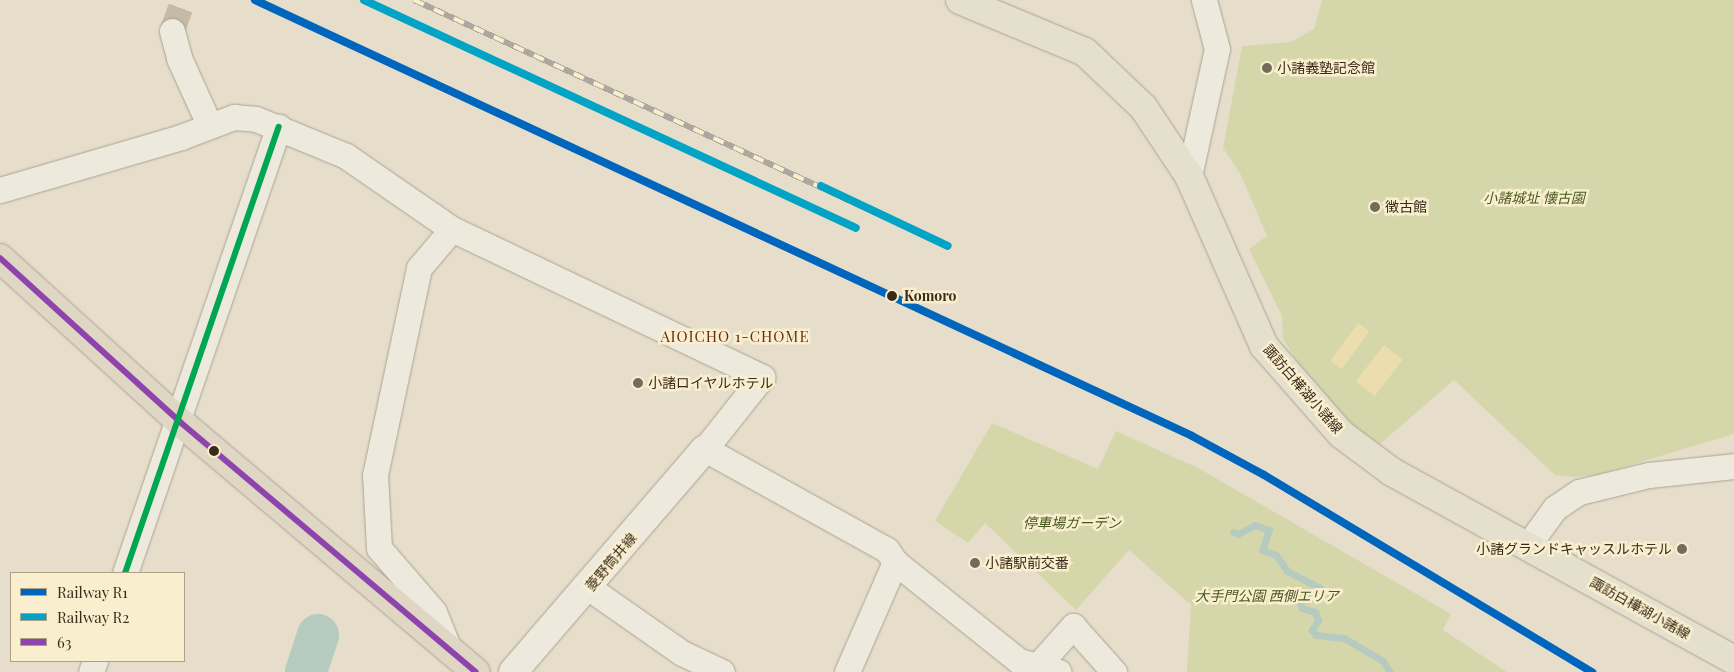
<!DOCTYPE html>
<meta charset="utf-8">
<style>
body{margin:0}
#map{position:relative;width:1734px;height:672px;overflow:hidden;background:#e6deca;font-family:"Playfair Display","Noto Sans JP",serif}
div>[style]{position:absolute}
.green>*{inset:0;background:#d5d7ab}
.sand>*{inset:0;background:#ecddae;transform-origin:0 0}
.stream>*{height:7px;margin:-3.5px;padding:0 3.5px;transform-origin:3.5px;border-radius:3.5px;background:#b6cbbf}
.river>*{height:42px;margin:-21px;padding:0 21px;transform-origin:21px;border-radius:21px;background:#b6cbbf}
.minor-tunnel>*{height:25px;margin-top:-12.5px;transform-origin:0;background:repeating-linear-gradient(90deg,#c4baa7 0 25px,transparent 0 37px)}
.roads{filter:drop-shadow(0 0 1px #aba394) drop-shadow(0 0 1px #aba394)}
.minor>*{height:25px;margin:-12.5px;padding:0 12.5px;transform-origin:12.5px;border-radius:12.5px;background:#ede9dd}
.secondary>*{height:28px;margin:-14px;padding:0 14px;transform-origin:14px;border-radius:14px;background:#ede9dd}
.primary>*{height:28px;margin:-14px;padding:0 14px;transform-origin:14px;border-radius:14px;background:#e5dfcd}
.trunk>*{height:28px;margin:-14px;padding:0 14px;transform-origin:14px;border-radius:14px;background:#dfd7c4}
.rail>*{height:5.5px;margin-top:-2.75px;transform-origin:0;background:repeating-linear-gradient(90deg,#f9eece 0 11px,#aca89d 0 22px);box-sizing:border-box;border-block:1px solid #aca89d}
.bus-1>*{height:6px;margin:-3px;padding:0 3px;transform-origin:3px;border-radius:3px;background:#8e44ad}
.bus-2>*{height:6px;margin:-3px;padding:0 3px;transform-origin:3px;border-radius:3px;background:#00a651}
.rail-1>*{height:8px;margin:-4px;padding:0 4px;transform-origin:4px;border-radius:4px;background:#0065bd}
.rail-2>*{height:8px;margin:-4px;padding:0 4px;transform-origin:4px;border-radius:4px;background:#03a3c5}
.dots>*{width:14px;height:14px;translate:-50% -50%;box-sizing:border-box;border:2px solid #f9eece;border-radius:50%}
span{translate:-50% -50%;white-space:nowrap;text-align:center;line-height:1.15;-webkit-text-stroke:5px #f9eece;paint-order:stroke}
.poi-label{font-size:14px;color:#3a2b1b}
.left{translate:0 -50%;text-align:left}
.right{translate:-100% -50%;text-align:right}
.park-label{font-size:14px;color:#485820;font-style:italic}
.stop-label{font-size:14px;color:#3a2b1b;font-weight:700}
.street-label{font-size:14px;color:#3a2b1b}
.neighbourhood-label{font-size:15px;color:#6a2b16;letter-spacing:1px}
.legend{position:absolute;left:10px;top:572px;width:175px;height:90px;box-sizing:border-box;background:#f9eece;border:1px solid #ada086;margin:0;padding:6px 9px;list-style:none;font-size:15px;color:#3a2b1b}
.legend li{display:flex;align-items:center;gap:10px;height:25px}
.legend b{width:25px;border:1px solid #ada086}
</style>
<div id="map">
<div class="green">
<div style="clip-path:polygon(1322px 0,1734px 0,1734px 434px,1597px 475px,1573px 477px,1555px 475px,1454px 380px,1380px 444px,1348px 423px,1312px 383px,1283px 339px,1282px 316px,1249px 249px,1267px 236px,1240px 173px,1223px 148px,1242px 46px,1291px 42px,1314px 29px)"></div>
<div style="clip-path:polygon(992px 423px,1098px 469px,1116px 431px,1198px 468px,1451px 614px,1443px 630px,1507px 672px,1187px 672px,1191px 605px,1129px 550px,1076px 610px,985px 523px,968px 543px,935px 521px)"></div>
</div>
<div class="sand">
<div style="left:1358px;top:323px;width:14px;height:47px;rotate:36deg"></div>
<div style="left:1384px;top:345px;width:24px;height:46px;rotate:38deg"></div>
</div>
<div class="stream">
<div style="left:1233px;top:532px;width:5px;rotate:22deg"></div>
<div style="left:1238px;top:534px;width:19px;rotate:-28deg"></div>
<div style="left:1255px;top:525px;width:15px;rotate:20deg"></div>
<div style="left:1269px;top:530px;width:21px;rotate:109deg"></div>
<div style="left:1262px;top:550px;width:15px;rotate:20deg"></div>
<div style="left:1276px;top:555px;width:19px;rotate:55deg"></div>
<div style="left:1287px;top:571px;width:37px;rotate:27deg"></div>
<div style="left:1320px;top:588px;width:11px;rotate:128deg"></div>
<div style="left:1313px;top:597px;width:15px;rotate:176deg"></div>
<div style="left:1298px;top:598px;width:11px;rotate:68deg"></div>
<div style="left:1302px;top:608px;width:14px;rotate:17deg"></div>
<div style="left:1315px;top:612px;width:9px;rotate:69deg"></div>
<div style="left:1318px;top:620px;width:12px;rotate:121deg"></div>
<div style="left:1312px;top:630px;width:6px;rotate:51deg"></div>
<div style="left:1316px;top:635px;width:28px;rotate:6deg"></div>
<div style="left:1344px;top:638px;width:45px;rotate:30.5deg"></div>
<div style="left:1383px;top:661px;width:13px;rotate:58deg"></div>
</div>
<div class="river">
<div style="left:306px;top:672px;width:39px;rotate:-72deg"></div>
</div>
<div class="minor-tunnel">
<div style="left:172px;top:31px;width:33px;rotate:-70deg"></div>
</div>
<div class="roads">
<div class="minor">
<div style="left:172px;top:31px;width:28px;rotate:75deg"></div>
<div style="left:179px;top:58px;width:72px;rotate:65.6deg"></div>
<div style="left:1189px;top:176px;width:130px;rotate:-77.6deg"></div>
<div style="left:1217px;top:49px;width:51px;rotate:-104.9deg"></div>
<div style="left:0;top:190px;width:189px;rotate:-16.3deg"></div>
<div style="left:181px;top:137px;width:57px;rotate:-20.7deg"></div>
<div style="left:234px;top:117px;width:22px;rotate:5deg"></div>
<div style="left:256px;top:119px;width:97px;rotate:22.3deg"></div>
<div style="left:346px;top:156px;width:129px;rotate:34.6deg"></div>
<div style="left:452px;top:229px;width:344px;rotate:25.5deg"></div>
<div style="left:762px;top:377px;width:92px;rotate:128.4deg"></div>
<div style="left:705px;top:449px;width:208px;rotate:29deg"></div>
<div style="left:887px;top:550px;width:14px;rotate:56deg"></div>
<div style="left:895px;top:562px;width:159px;rotate:38.6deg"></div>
<div style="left:1019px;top:661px;width:41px;rotate:15.4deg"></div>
<div style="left:1528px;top:545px;width:46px;rotate:-53.9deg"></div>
<div style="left:1555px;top:508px;width:29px;rotate:-34deg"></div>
<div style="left:1579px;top:492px;width:72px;rotate:-13.7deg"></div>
<div style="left:1649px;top:475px;width:85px;rotate:-6deg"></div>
<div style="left:125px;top:573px;width:472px;rotate:-71deg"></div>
<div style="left:589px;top:588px;width:113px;rotate:35deg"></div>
<div style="left:682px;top:653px;width:44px;rotate:25.4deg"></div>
<div style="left:448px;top:647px;width:38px;rotate:-112deg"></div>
<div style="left:434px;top:612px;width:84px;rotate:-130.7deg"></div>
<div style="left:379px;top:548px;width:73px;rotate:-93.1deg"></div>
<div style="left:375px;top:475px;width:212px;rotate:-78deg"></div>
<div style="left:419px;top:268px;width:51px;rotate:-49.8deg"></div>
<div style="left:91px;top:672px;width:12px;rotate:-70deg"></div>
<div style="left:847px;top:672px;width:120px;rotate:-66.4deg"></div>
<div style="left:1032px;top:672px;width:62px;rotate:-48.3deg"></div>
<div style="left:1073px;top:626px;width:62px;rotate:48.3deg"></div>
</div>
<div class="secondary">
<div style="left:513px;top:672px;width:294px;rotate:-49.3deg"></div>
</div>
<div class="primary">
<div style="left:960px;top:0;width:135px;rotate:22.6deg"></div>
<div style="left:1085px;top:52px;width:80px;rotate:43.5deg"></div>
<div style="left:1143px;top:107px;width:83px;rotate:56.3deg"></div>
<div style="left:1189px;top:176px;width:186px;rotate:66.2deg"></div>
<div style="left:1264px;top:346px;width:117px;rotate:48.8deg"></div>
<div style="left:1341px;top:434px;width:64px;rotate:36.7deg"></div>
<div style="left:1392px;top:472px;width:390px;rotate:28.8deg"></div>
</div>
<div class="trunk">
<div style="left:0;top:258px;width:244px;rotate:42.3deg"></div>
<div style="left:180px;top:422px;width:387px;rotate:40.2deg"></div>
</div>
</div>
<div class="rail">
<div style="left:414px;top:0;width:588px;rotate:24.73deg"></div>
</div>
<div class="bus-1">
<div style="left:0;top:258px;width:244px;rotate:42.3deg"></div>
<div style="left:180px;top:422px;width:387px;rotate:40.2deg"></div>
</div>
<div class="bus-2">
<div style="left:125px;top:573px;width:472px;rotate:-71deg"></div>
</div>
<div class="rail-1">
<div style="left:255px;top:0;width:1033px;rotate:24.95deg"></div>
<div style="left:1192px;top:436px;width:82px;rotate:28.4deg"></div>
<div style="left:1264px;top:475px;width:383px;rotate:31deg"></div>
</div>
<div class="rail-2">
<div style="left:364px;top:0;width:542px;rotate:24.86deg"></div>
<div style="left:821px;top:186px;width:140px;rotate:25.3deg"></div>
</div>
<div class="dots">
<div style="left:1267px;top:68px;background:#766a58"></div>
<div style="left:1375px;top:207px;background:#766a58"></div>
<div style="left:892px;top:296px;background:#3a2b1b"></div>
<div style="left:638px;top:383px;background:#766a58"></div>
<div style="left:214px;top:451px;background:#3a2b1b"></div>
<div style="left:1682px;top:549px;background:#766a58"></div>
<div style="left:975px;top:563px;background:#766a58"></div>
</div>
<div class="poi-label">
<span class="left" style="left:1277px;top:68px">小諸義塾記念館</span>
<span class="left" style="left:1385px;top:207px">徴古館</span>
<span class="left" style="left:648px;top:383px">小諸ロイヤルホテル</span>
<span class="right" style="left:1672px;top:549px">小諸グランドキャッスルホテル</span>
<span class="left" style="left:985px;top:563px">小諸駅前交番</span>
</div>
<div class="park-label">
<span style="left:1534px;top:198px">小諸城址 懐古園</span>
<span style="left:1072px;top:523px">停車場ガーデン</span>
<span style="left:1267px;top:596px">大手門公園 西側エリア</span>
</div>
<div class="stop-label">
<span class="left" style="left:904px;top:296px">Komoro</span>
</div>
<div class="street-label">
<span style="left:1303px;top:389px;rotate:49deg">諏訪白樺湖小諸線</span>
<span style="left:611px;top:562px;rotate:-50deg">菱野筒井線</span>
<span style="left:1640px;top:608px;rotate:29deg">諏訪白樺湖小諸線</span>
</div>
<div class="neighbourhood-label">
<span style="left:735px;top:337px">AIOICHO 1-CHOME</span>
</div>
<ul class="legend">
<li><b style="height:6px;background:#0065bd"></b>Railway R1</li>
<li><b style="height:6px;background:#03a3c5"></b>Railway R2</li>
<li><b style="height:6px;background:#8e44ad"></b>63</li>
</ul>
</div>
